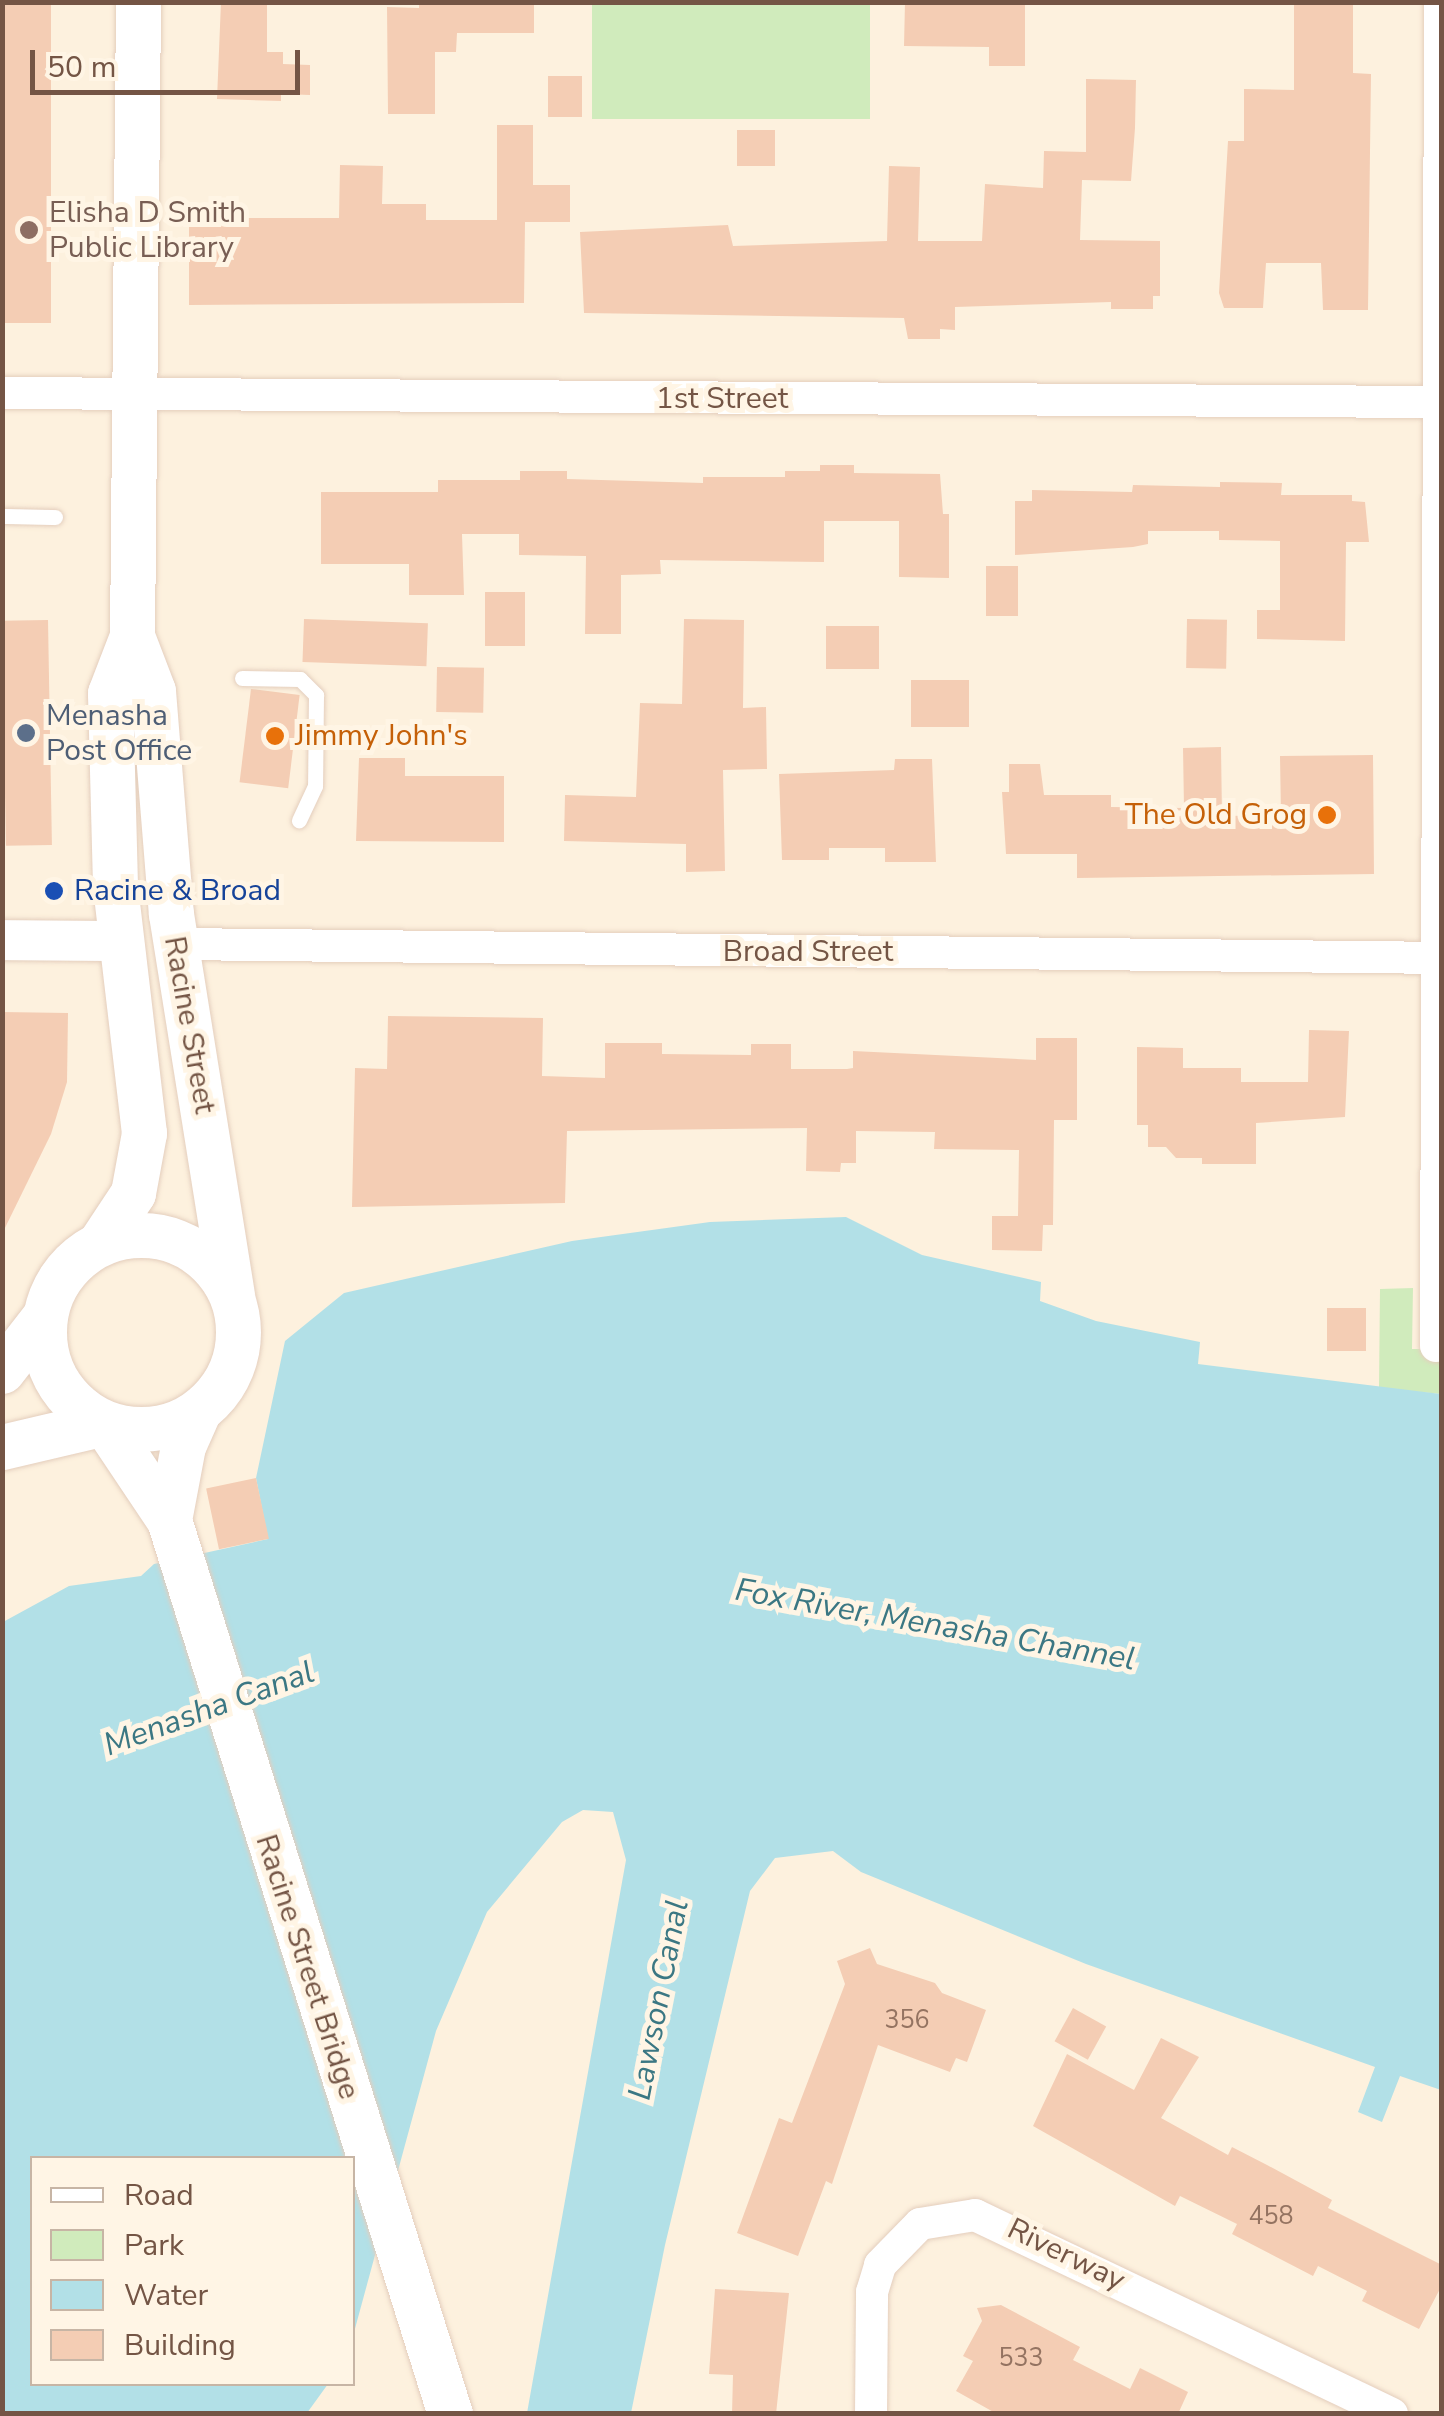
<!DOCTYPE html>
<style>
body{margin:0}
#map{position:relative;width:1444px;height:2416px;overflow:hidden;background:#fdf1de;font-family:"Nunito Sans",sans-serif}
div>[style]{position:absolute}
.green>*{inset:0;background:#d0ebbc;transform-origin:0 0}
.water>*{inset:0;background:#b2e0e7}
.building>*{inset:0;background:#f4cdb4;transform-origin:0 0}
.roads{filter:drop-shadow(0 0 2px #e4cebd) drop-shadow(0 0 2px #e4cebd)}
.service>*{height:15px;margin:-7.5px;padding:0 7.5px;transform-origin:7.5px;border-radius:7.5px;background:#fff}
.minor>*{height:32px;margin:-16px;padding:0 16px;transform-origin:16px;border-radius:16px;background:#fff}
.tertiary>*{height:40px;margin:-20px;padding:0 20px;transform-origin:20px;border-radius:20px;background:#fff}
.secondary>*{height:45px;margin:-22.5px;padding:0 22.5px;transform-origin:22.5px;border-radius:22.5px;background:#fff}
.secondary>.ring{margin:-22.5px;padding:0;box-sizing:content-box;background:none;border:45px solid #fff;border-radius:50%}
.dots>*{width:28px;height:28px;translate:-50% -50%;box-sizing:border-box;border:5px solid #fff5e5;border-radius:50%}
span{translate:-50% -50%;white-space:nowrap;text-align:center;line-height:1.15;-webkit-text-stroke:10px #fff5e5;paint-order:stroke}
.number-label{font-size:25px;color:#947361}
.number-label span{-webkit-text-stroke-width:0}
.education-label{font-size:30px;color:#785e54}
.left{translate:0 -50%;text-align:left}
.street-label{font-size:30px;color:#745545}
.service-label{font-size:30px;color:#4e5e75}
.food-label{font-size:30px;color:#c56008}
.right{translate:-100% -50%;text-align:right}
.transit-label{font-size:30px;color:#164399}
.water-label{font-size:32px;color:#3b7783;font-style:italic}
.frame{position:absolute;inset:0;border:5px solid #745545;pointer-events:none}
.legend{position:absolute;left:30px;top:2156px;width:325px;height:230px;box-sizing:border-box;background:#fff5e5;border:2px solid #c7b5a5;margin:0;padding:12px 18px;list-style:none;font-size:30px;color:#745545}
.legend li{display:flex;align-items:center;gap:20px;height:50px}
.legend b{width:50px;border:2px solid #c7b5a5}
.scale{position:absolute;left:30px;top:50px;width:270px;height:45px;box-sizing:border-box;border:5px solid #745545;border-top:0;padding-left:12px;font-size:30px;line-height:35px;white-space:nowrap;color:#745545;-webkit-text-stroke:8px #fff5e5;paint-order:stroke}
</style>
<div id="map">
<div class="green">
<div style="left:592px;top:3px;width:278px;height:116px"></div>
<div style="clip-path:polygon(1413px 1288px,1412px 1349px,1441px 1349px,1441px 1394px,1379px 1388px,1380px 1289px)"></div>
</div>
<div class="water">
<div style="clip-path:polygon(846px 1217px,922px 1255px,1041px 1282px,1040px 1301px,1096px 1321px,1200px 1342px,1198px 1364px,1441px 1394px,1441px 2090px,1400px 2076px,1382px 2122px,1358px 2112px,1375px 2067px,1086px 1964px,861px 1872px,833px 1851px,775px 1858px,750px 1891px,665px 2245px,631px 2413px,527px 2413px,626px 1860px,613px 1812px,583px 1810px,562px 1822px,487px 1912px,436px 2031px,353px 2336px,352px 2158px,32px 2158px,32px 2384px,328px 2384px,307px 2413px,3px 2414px,3px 1622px,69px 1586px,141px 1576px,154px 1564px,268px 1539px,256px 1478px,285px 1341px,344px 1293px,572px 1241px,710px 1222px)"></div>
</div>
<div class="building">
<div style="left:2px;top:2px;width:49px;height:321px"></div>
<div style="clip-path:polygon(221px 2px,267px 2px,267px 52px,283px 52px,283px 64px,310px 65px,310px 95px,281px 94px,281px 101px,217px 99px)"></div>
<div style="clip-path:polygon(419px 2px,534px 2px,534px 33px,457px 33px,456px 52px,435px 52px,435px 114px,388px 114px,387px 7px,419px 8px)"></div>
<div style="clip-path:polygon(905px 2px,1025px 2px,1025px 66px,989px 66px,989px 47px,904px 46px)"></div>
<div style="clip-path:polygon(1294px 2px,1353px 2px,1353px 73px,1371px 74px,1368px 310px,1323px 310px,1321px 263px,1266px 263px,1263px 308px,1224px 308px,1219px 293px,1228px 141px,1244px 141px,1244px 89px,1294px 90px)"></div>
<div style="left:548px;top:76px;width:34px;height:41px"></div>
<div style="clip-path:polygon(1086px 79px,1136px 80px,1135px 128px,1131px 181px,1082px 180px,1080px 240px,1160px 241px,1160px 296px,1153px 296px,1153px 309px,1111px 309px,1111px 302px,955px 307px,955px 330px,940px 329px,940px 339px,908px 339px,904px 318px,584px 313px,580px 232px,728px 225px,733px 246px,887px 241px,889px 166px,920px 167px,918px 241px,982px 241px,985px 184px,1043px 188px,1044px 151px,1086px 152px)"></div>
<div style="clip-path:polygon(497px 125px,533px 125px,533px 185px,570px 185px,570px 222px,525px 222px,524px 303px,189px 305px,189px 218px,339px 218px,340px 165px,383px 166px,382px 204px,426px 204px,426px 220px,497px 220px)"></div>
<div style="left:737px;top:130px;width:38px;height:36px"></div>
<div style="clip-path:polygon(820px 465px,854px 465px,854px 473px,940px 474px,943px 514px,949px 514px,949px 578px,899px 577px,899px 521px,824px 521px,824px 562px,660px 560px,661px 574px,621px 575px,621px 634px,585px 634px,586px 556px,519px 555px,519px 534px,462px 534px,464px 595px,409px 595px,409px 564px,321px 564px,321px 492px,438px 492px,438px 480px,520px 480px,520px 471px,567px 471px,567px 479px,703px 483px,703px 477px,785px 477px,785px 471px,820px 471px)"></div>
<div style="clip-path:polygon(1220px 482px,1282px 483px,1281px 495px,1352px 495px,1352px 501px,1365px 502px,1369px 542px,1346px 542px,1345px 641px,1257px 639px,1257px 610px,1280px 610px,1280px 541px,1219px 540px,1219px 531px,1148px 531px,1148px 544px,1133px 547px,1015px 555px,1015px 501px,1032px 501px,1032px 490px,1132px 492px,1133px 485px,1220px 487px)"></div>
<div style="left:986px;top:566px;width:32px;height:50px"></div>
<div style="left:485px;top:592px;width:40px;height:54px"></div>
<div style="left:304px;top:619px;width:124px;height:43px;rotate:2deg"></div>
<div style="clip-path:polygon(684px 619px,744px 620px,743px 708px,766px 707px,767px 769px,723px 770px,725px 871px,686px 872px,686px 844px,564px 841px,565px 795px,636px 797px,640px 703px,682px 704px)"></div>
<div style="left:1187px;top:619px;width:40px;height:49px;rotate:1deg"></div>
<div style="left:48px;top:620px;width:225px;height:46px;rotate:89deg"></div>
<div style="left:826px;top:626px;width:53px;height:43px"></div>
<div style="left:437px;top:667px;width:47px;height:45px;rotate:1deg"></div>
<div style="left:911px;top:680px;width:58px;height:47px"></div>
<div style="left:251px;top:689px;width:49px;height:94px;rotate:7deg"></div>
<div style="clip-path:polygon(1221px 747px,1222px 816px,1281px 815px,1280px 756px,1373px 755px,1374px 874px,1077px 878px,1077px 854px,1006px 854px,1002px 792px,1009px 792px,1009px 764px,1040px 764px,1044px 795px,1111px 795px,1111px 807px,1184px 808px,1183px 748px)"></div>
<div style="clip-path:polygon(359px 758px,405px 758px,405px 776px,504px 776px,504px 842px,356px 841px)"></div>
<div style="clip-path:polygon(895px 759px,932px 759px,936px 862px,885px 862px,885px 848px,829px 848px,829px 860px,782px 860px,779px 774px,894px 770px)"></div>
<div style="clip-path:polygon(2px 1012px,68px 1013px,67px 1082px,51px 1134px,2px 1234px)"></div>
<div style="clip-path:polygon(388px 1016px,543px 1018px,542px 1076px,605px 1078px,605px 1043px,662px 1043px,662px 1054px,751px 1055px,751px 1044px,791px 1044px,791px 1069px,847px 1069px,853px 1068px,853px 1051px,1036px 1060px,1036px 1038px,1077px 1038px,1077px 1120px,1054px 1120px,1053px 1225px,1043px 1225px,1042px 1251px,992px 1250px,992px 1216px,1018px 1216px,1019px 1150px,934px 1149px,935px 1132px,856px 1131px,856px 1163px,841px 1163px,840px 1172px,806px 1171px,807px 1128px,567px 1131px,565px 1203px,352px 1207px,355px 1068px,387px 1069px)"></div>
<div style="clip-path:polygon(1309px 1030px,1349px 1031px,1345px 1117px,1256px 1123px,1256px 1164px,1202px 1164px,1202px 1158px,1176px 1158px,1166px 1147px,1148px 1147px,1148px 1125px,1137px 1125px,1137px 1047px,1183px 1048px,1183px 1068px,1241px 1068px,1241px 1082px,1308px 1082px)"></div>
<div style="left:1327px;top:1308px;width:39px;height:43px"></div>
<div style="left:256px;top:1478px;width:62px;height:51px;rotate:78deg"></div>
<div style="clip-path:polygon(870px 1948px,877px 1964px,935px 1983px,942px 1993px,986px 2010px,967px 2062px,956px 2058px,950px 2072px,878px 2045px,832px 2184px,826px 2181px,798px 2256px,737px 2233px,779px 2118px,792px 2123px,845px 1984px,837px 1961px)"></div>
<div style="left:1073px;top:2008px;width:38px;height:38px;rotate:29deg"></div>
<div style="clip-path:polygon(1161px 2038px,1199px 2057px,1161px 2118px,1228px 2155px,1232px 2147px,1267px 2165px,1332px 2200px,1328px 2208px,1442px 2265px,1442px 2285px,1419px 2329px,1362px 2301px,1367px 2291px,1318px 2266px,1313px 2276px,1232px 2234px,1237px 2224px,1180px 2196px,1175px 2206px,1033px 2126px,1067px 2054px,1134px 2090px)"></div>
<div style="clip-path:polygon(715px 2289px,789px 2293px,776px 2414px,732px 2414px,733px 2375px,709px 2374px)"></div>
<div style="clip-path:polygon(1001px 2305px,1080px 2347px,1073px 2360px,1130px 2389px,1140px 2368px,1188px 2392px,1178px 2414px,997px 2414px,956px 2391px,973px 2361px,963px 2356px,982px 2321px,977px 2308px)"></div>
</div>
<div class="roads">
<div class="service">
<div style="left:2px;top:516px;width:53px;rotate:1.1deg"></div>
<div style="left:242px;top:678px;width:58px;rotate:1deg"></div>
<div style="left:300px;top:679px;width:23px;rotate:45deg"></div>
<div style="left:316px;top:695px;width:91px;rotate:90.6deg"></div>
<div style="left:315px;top:786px;width:38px;rotate:115deg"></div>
</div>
<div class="minor">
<div style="left:2px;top:393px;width:1440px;rotate:0.36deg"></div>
<div style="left:175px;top:944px;width:1267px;rotate:0.63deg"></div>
<div style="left:1436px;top:1346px;width:1344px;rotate:-89.83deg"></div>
<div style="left:871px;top:2414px;width:122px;rotate:-89.5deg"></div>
<div style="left:872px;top:2292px;width:28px;rotate:-73deg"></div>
<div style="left:880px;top:2265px;width:57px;rotate:-45.7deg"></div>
<div style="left:920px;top:2224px;width:56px;rotate:-9.3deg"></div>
<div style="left:975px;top:2215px;width:462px;rotate:25.5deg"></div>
</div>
<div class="tertiary">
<div style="left:2px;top:940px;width:116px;rotate:0.5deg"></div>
</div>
<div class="secondary">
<div style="left:138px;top:2px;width:634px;rotate:90.54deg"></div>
<div style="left:132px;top:636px;width:59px;rotate:69.1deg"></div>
<div style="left:153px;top:691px;width:224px;rotate:85.4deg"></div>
<div style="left:171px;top:914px;width:387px;rotate:80.9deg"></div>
<div class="ring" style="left:44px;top:1235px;width:149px;height:149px"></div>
<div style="left:100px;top:1243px;width:60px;rotate:-56.6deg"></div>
<div style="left:133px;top:1193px;width:61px;rotate:-79.6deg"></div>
<div style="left:144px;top:1133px;width:250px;rotate:-96.7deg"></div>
<div style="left:115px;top:885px;width:192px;rotate:-91.5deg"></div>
<div style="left:110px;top:693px;width:61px;rotate:-68.9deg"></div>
<div style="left:2px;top:1371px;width:68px;rotate:-52.1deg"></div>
<div style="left:2px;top:1447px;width:105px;rotate:-13.2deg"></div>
<div style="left:104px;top:1423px;width:117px;rotate:56.2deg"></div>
<div style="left:169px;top:1520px;width:937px;rotate:72.55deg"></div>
<div style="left:169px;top:1520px;width:75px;rotate:-79.3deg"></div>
<div style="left:183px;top:1446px;width:37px;rotate:-66deg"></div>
</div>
</div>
<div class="dots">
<div style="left:29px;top:230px;background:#8d6e63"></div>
<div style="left:26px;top:733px;background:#5c6f8a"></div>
<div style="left:275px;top:736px;background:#e8710a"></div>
<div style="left:1327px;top:815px;background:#e8710a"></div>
<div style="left:54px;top:891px;background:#1a4fb4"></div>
</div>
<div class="number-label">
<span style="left:907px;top:2020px">356</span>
<span style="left:1271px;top:2216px">458</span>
<span style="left:1021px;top:2358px">533</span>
</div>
<div class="education-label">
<span class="left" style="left:49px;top:230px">Elisha D Smith<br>Public Library</span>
</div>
<div class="street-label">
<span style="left:722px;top:399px">1st Street</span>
<span style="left:808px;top:952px">Broad Street</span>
<span style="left:189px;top:1025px;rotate:80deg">Racine Street</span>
<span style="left:307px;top:1967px;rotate:72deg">Racine Street Bridge</span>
<span style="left:1066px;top:2255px;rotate:26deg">Riverway</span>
</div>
<div class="service-label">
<span class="left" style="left:46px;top:733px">Menasha<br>Post Office</span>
</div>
<div class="food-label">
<span class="left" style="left:295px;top:736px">Jimmy John's</span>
<span class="right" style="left:1307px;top:815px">The Old Grog</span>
</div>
<div class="transit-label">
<span class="left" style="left:74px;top:891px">Racine &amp; Broad</span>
</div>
<div class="water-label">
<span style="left:935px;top:1625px;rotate:10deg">Fox River, Menasha Channel</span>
<span style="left:209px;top:1709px;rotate:-20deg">Menasha Canal</span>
<span style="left:659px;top:2000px;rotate:-79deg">Lawson Canal</span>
</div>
<div class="frame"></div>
<ul class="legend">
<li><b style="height:12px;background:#fff"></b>Road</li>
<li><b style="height:28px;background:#d0ebbc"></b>Park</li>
<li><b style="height:28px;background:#b2e0e7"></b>Water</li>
<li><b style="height:28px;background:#f4cdb4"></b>Building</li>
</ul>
<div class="scale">50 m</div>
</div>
